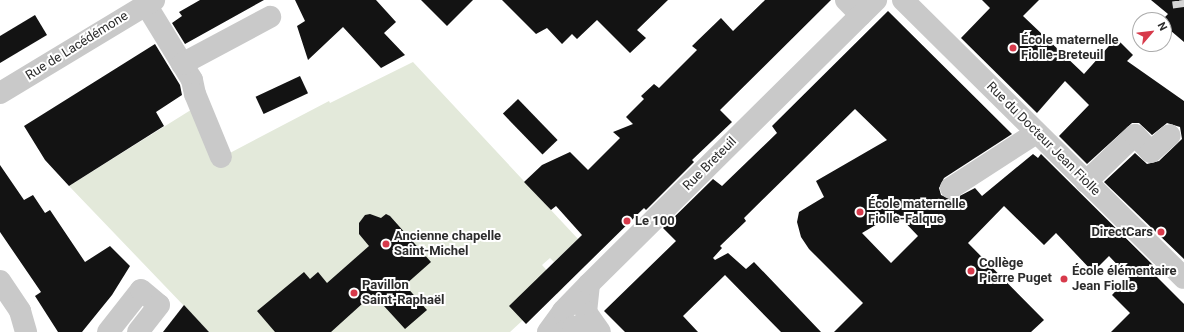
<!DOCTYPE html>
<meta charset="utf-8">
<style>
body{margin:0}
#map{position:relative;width:1184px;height:332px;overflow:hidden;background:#fff;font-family:Roboto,sans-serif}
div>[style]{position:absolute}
.green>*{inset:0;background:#e3e9da}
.building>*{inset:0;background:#131313;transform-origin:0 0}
.highway-tunnel>*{height:22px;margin-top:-11px;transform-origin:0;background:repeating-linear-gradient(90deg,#d5d5d5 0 22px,transparent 0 33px)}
.minor>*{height:22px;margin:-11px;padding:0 11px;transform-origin:11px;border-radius:11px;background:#c9c9c9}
.dots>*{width:11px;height:11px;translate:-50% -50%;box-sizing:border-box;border:2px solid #fff;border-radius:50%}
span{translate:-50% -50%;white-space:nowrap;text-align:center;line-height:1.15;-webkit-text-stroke:4px #fff;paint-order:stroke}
.poi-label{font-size:13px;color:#2c2c2c;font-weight:700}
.left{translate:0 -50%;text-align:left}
.right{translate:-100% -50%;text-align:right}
.street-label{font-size:13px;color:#2c2c2c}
.north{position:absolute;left:1132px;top:12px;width:40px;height:40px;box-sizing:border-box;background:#fff;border:1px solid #ababab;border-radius:50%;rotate:62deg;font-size:11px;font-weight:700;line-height:16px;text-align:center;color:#2c2c2c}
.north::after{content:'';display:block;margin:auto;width:14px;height:18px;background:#d73a4b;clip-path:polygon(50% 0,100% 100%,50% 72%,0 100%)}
</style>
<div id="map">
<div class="green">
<div style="clip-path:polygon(413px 62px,578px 239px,554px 262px,550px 258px,542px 265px,563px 288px,557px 294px,540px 276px,523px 320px,510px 332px,209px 332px,69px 186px,194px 108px,228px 154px,329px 101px,330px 103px)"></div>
</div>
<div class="building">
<div style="clip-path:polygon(200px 0,264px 0,185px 44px,172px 23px,182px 16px,179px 12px)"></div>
<div style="clip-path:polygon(295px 0,376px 0,396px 22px,384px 33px,405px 55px,381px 68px,343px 27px,308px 60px,297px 26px,305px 21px)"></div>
<div style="clip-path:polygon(421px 0,473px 0,447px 26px)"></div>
<div style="clip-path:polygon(502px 0,668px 0,637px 30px,646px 38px,630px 53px,597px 20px,577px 39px,572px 34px,562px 44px,547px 28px,536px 34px)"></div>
<div style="clip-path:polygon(765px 0,831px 0,720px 110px,732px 122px,692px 160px,694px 162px,646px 210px,644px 208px,526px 324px,509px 306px,582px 235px,556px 206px,551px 210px,524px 182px,542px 165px,570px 152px,588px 170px,620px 138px,613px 132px,633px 124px,626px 117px,644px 99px,641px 96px,654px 84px,659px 88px,697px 50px,692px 46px,721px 18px,733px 31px)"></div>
<div style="clip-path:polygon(982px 0,1039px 0,1023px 16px,1084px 74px,1116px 38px,1133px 55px,1127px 61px,1184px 101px,1184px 259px,1104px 182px,1135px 153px,1147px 164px,1159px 161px,1182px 139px,1180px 127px,1167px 123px,1152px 135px,1139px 123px,1132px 123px,1087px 164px,1059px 136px,1089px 105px,1065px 81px,1037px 113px,961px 38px,990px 8px)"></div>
<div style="clip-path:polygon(1151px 0,1184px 0,1184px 42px,1164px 25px,1162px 20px,1168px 14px)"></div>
<div style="clip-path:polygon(evenodd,888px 11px,1012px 134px,944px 178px,939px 188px,941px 195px,952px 200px,975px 188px,982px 196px,1033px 154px,1038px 158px,1041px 154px,1157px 269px,1153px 273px,1184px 304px,1184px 332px,1111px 332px,1130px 313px,1112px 295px,1129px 277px,1109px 256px,1093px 272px,1056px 233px,1044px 245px,1004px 206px,968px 243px,1044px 320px,1031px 332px,834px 332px,863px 303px,809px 249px,801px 237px,797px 222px,799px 212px,824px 197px,816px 181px,887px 140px,855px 109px,744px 218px,746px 221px,720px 246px,722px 248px,713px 258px,715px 260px,728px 253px,746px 269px,754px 262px,821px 332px,781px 332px,725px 275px,683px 316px,698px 332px,625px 332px,604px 311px,676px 241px,663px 228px,713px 179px,722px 186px,777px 133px,772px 126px,888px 11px,896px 213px,918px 236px,891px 263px,862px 233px,896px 213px)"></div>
<div style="clip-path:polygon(35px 15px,47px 35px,0 63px,0 36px)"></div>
<div style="clip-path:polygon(155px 44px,180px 85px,182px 95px,156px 112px,164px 126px,69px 186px,45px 160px,24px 126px)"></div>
<div style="left:300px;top:76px;width:19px;height:49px;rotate:65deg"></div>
<div style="left:518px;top:99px;width:57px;height:21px;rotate:46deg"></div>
<div style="clip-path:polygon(0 165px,24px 200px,33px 195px,45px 213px,50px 210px,85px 262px,110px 246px,130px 266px,112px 295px,82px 332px,58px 332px,35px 296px,41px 292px,0 232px)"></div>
<div style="clip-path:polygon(370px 214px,381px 218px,386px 214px,390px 216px,431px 262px,405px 285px,427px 310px,405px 329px,373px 294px,331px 332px,275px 332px,257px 311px,304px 272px,310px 279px,318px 272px,327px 283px,369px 246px,359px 234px,359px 223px,365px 215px)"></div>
<div style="clip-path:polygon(184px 305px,209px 332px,163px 332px)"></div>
</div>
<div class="highway-tunnel">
<div style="left:1183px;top:0;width:7px;rotate:82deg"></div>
</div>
<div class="minor">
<div style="left:846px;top:0;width:21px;rotate:45deg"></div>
<div style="left:903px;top:0;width:395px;rotate:44.7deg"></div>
<div style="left:145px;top:3px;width:90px;rotate:58.6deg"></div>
<div style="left:192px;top:80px;width:14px;rotate:78deg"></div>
<div style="left:195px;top:94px;width:68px;rotate:67.6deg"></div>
<div style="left:182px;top:64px;width:100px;rotate:-28.1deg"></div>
<div style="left:0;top:93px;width:180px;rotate:-31.1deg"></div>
<div style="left:1086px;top:182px;width:68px;rotate:-43.8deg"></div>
<div style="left:1135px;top:135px;width:23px;rotate:47deg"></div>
<div style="left:1151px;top:152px;width:25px;rotate:-42deg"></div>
<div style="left:951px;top:188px;width:101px;rotate:-32.9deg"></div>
<div style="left:0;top:281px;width:36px;rotate:56deg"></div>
<div style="left:20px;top:311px;width:22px;rotate:74deg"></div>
<div style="left:589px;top:284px;width:28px;rotate:96deg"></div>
<div style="left:586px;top:312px;width:24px;rotate:55deg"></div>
<div style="left:108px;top:332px;width:53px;rotate:-51.8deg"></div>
<div style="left:141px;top:290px;width:23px;rotate:40deg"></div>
<div style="left:159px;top:305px;width:34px;rotate:128deg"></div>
<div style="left:548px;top:332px;width:26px;rotate:-54deg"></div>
<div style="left:563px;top:311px;width:37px;rotate:-46deg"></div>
<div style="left:589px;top:284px;width:404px;rotate:-44.7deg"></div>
<div style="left:563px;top:332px;width:11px;rotate:-27deg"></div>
<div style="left:573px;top:327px;width:20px;rotate:-9deg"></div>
</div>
<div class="dots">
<div style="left:1013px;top:48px;background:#d73a4b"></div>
<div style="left:860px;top:212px;background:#d73a4b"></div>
<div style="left:627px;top:221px;background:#d73a4b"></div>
<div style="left:1161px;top:232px;background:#d73a4b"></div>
<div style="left:386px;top:244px;background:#d73a4b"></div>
<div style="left:971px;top:271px;background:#d73a4b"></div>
<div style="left:1064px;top:279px;background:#d73a4b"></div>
<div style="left:354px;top:293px;background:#d73a4b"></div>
</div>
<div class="poi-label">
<span class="left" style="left:1021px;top:48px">École maternelle<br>Fiolle-Breteuil</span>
<span class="left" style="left:868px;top:212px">École maternelle<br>Fiolle-Falque</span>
<span class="left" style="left:635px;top:221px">Le 100</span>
<span class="right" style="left:1153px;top:232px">DirectCars</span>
<span class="left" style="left:394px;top:244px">Ancienne chapelle<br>Saint-Michel</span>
<span class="left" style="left:979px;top:271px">Collège<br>Pierre Puget</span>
<span class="left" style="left:1072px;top:279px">École élémentaire<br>Jean Fiolle</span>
<span class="left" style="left:362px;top:293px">Pavillon<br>Saint-Raphaël</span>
</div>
<div class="street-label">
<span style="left:77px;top:46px;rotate:-32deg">Rue de Lacédémone</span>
<span style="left:1043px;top:139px;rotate:45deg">Rue du Docteur Jean Fiolle</span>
<span style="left:710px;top:164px;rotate:-45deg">Rue Breteuil</span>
</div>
<div class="north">N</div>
</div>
